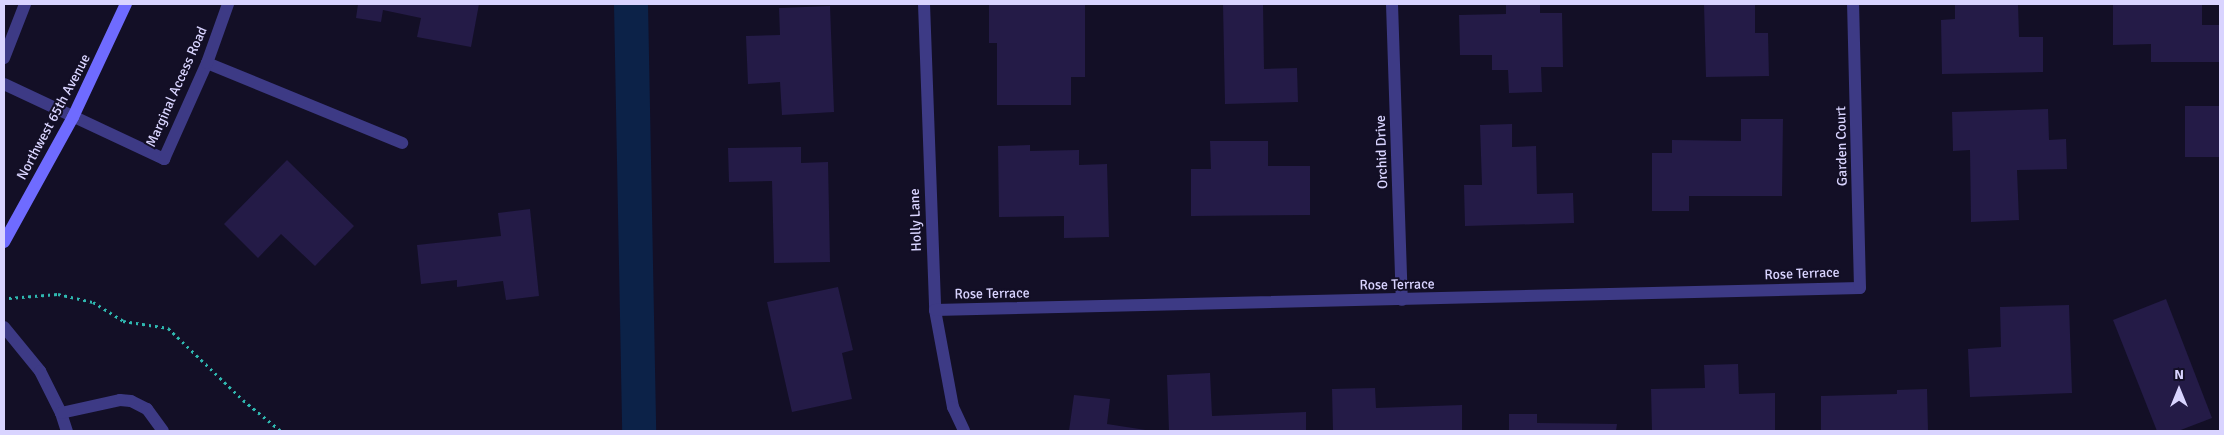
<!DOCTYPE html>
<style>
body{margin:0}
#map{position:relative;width:2224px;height:435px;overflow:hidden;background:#130f26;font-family:Signika,sans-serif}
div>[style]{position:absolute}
.canal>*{height:34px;margin:-17px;padding:0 17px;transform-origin:17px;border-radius:17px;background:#0c2248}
.building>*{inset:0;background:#241b47;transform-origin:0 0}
.path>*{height:3px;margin-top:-1.5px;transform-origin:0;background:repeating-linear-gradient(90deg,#2fb8b0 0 2.5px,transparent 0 6.5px)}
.lane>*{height:12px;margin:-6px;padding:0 6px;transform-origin:6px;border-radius:6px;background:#3d3a85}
.street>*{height:12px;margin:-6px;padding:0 6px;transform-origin:6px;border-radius:6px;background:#3d3a85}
.secondary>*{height:12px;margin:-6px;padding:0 6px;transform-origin:6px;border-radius:6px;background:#6f6bff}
span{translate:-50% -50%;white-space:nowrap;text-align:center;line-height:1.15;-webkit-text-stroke:4px #130f26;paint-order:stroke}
.street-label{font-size:14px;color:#d9d4ff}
.frame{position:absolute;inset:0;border:5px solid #d9d4ff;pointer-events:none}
.north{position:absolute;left:2154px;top:365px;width:50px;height:50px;-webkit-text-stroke:4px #130f26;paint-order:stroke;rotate:0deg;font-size:14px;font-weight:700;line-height:20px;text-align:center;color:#d9d4ff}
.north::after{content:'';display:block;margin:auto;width:18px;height:22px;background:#d9d4ff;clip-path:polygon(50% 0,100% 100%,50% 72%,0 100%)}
</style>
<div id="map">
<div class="canal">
<div style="left:631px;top:4px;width:427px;rotate:88.9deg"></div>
</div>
<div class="building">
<div style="clip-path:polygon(358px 4px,479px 4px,471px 47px,417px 37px,421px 18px,383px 10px,381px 22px,356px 18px)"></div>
<div style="clip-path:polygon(989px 4px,1085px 4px,1085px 77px,1071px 77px,1071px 105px,997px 105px,997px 43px,989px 43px)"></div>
<div style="clip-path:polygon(1223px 4px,1263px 4px,1264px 69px,1297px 68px,1298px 102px,1225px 104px)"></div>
<div style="clip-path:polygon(1506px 4px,1540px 4px,1540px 13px,1562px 13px,1563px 67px,1541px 67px,1542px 92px,1509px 93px,1508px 70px,1492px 70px,1492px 55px,1460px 55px,1459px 15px,1506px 14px)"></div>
<div style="clip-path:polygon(1704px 4px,1755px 4px,1755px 33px,1768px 33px,1769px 76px,1706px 77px)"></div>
<div style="clip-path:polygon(1955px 4px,2018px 4px,2019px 37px,2043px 37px,2043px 72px,1942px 74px,1941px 20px,1955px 19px)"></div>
<div style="clip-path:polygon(2113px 4px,2202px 4px,2202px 25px,2220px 25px,2220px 62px,2151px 62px,2151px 44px,2113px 45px)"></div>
<div style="clip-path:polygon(830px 6px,834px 112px,782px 115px,780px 82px,748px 84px,746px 36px,780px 35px,779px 8px)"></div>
<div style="left:2220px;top:106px;width:51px;height:35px;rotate:90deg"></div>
<div style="clip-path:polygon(2048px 109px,2049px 140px,2066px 139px,2067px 169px,2017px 170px,2019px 220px,1971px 222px,1970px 150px,1953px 151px,1952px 112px)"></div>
<div style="clip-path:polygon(1741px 119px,1783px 119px,1782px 196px,1689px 196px,1689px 211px,1652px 211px,1652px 153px,1672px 153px,1672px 140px,1741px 141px)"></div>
<div style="clip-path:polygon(1512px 124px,1512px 147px,1536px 146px,1537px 194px,1573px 193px,1574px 223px,1465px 226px,1464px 185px,1482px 185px,1480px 125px)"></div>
<div style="clip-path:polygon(1210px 141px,1268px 141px,1268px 166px,1310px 166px,1310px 215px,1191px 216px,1191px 169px,1211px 169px)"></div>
<div style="clip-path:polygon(1030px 145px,1030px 151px,1079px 150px,1079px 165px,1107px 164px,1109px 237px,1064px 238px,1064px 216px,999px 217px,998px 146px)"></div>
<div style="clip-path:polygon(801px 147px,801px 163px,828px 162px,830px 262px,774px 263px,772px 181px,729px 182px,728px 148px)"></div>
<div style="clip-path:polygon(287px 160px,354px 226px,315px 266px,281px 234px,258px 258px,224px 224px)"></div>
<div style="clip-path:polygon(530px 209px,539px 296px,506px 300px,503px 281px,457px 287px,457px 280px,421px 284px,417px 245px,501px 236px,498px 213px)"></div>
<div style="clip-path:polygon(838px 287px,853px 350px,842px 353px,852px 399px,792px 412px,767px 302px)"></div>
<div style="clip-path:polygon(2166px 299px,2212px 418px,2178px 431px,2157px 431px,2113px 320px)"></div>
<div style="clip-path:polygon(2069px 305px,2072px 393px,1970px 397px,1968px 349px,2001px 347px,2000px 307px)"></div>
<div style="clip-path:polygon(1738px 364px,1739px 394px,1775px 393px,1775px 431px,1652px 431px,1651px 389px,1705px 388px,1704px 365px)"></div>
<div style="clip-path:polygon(1210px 373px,1212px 416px,1306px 412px,1306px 431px,1169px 431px,1167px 375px)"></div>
<div style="clip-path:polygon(1375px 388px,1376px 408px,1462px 405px,1462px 431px,1333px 431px,1332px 389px)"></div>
<div style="clip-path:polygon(1927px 389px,1928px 431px,1821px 431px,1821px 396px,1897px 394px,1897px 390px)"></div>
<div style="clip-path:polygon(1074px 395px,1110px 399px,1107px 424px,1152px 431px,1069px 431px)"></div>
<div style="clip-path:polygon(1509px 414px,1537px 414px,1537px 423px,1617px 424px,1616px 431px,1509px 431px)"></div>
</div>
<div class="path">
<div style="left:9px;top:298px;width:49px;rotate:-4.7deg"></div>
<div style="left:58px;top:294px;width:36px;rotate:13deg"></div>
<div style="left:93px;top:302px;width:36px;rotate:32deg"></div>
<div style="left:123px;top:321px;width:46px;rotate:8.8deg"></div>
<div style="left:168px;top:328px;width:104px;rotate:43.8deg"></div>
<div style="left:243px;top:400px;width:49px;rotate:39.2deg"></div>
</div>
<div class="lane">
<div style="left:4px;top:327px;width:57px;rotate:50.7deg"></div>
<div style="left:40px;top:371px;width:47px;rotate:63.4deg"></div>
<div style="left:61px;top:413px;width:19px;rotate:72deg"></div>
<div style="left:61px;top:413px;width:60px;rotate:-12.4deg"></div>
<div style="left:120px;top:400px;width:11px;rotate:5deg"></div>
<div style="left:131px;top:401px;width:18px;rotate:27deg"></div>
<div style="left:147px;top:409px;width:27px;rotate:54deg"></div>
</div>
<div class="street">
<div style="left:924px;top:4px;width:306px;rotate:87.9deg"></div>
<div style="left:935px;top:310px;width:99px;rotate:79.5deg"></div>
<div style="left:953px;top:407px;width:26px;rotate:65deg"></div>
<div style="left:1392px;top:4px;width:296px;rotate:88.1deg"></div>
<div style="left:4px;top:58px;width:58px;rotate:-68.7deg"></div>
<div style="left:207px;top:63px;width:211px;rotate:22.3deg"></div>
<div style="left:4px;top:84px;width:177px;rotate:25.1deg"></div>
<div style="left:164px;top:159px;width:105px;rotate:-65.9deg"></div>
<div style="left:207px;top:63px;width:63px;rotate:-70.4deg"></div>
<div style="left:935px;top:310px;width:925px;rotate:-1.36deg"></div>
<div style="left:1860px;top:288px;width:284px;rotate:-91.4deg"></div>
</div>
<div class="secondary">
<div style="left:4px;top:242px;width:143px;rotate:-61.1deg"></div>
<div style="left:73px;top:117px;width:125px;rotate:-64.9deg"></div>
</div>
<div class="street-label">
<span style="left:177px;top:87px;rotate:-66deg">Marginal Access Road</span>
<span style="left:54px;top:117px;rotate:-62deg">Northwest 65th Avenue</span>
<span style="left:1842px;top:146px;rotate:-91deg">Garden Court</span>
<span style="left:1382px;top:152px;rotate:-92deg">Orchid Drive</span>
<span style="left:916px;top:220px;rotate:-92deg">Holly Lane</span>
<span style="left:1802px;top:274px;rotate:-2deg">Rose Terrace</span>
<span style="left:1397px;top:285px;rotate:-1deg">Rose Terrace</span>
<span style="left:992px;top:294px;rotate:-1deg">Rose Terrace</span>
</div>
<div class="frame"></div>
<div class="north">N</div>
</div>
